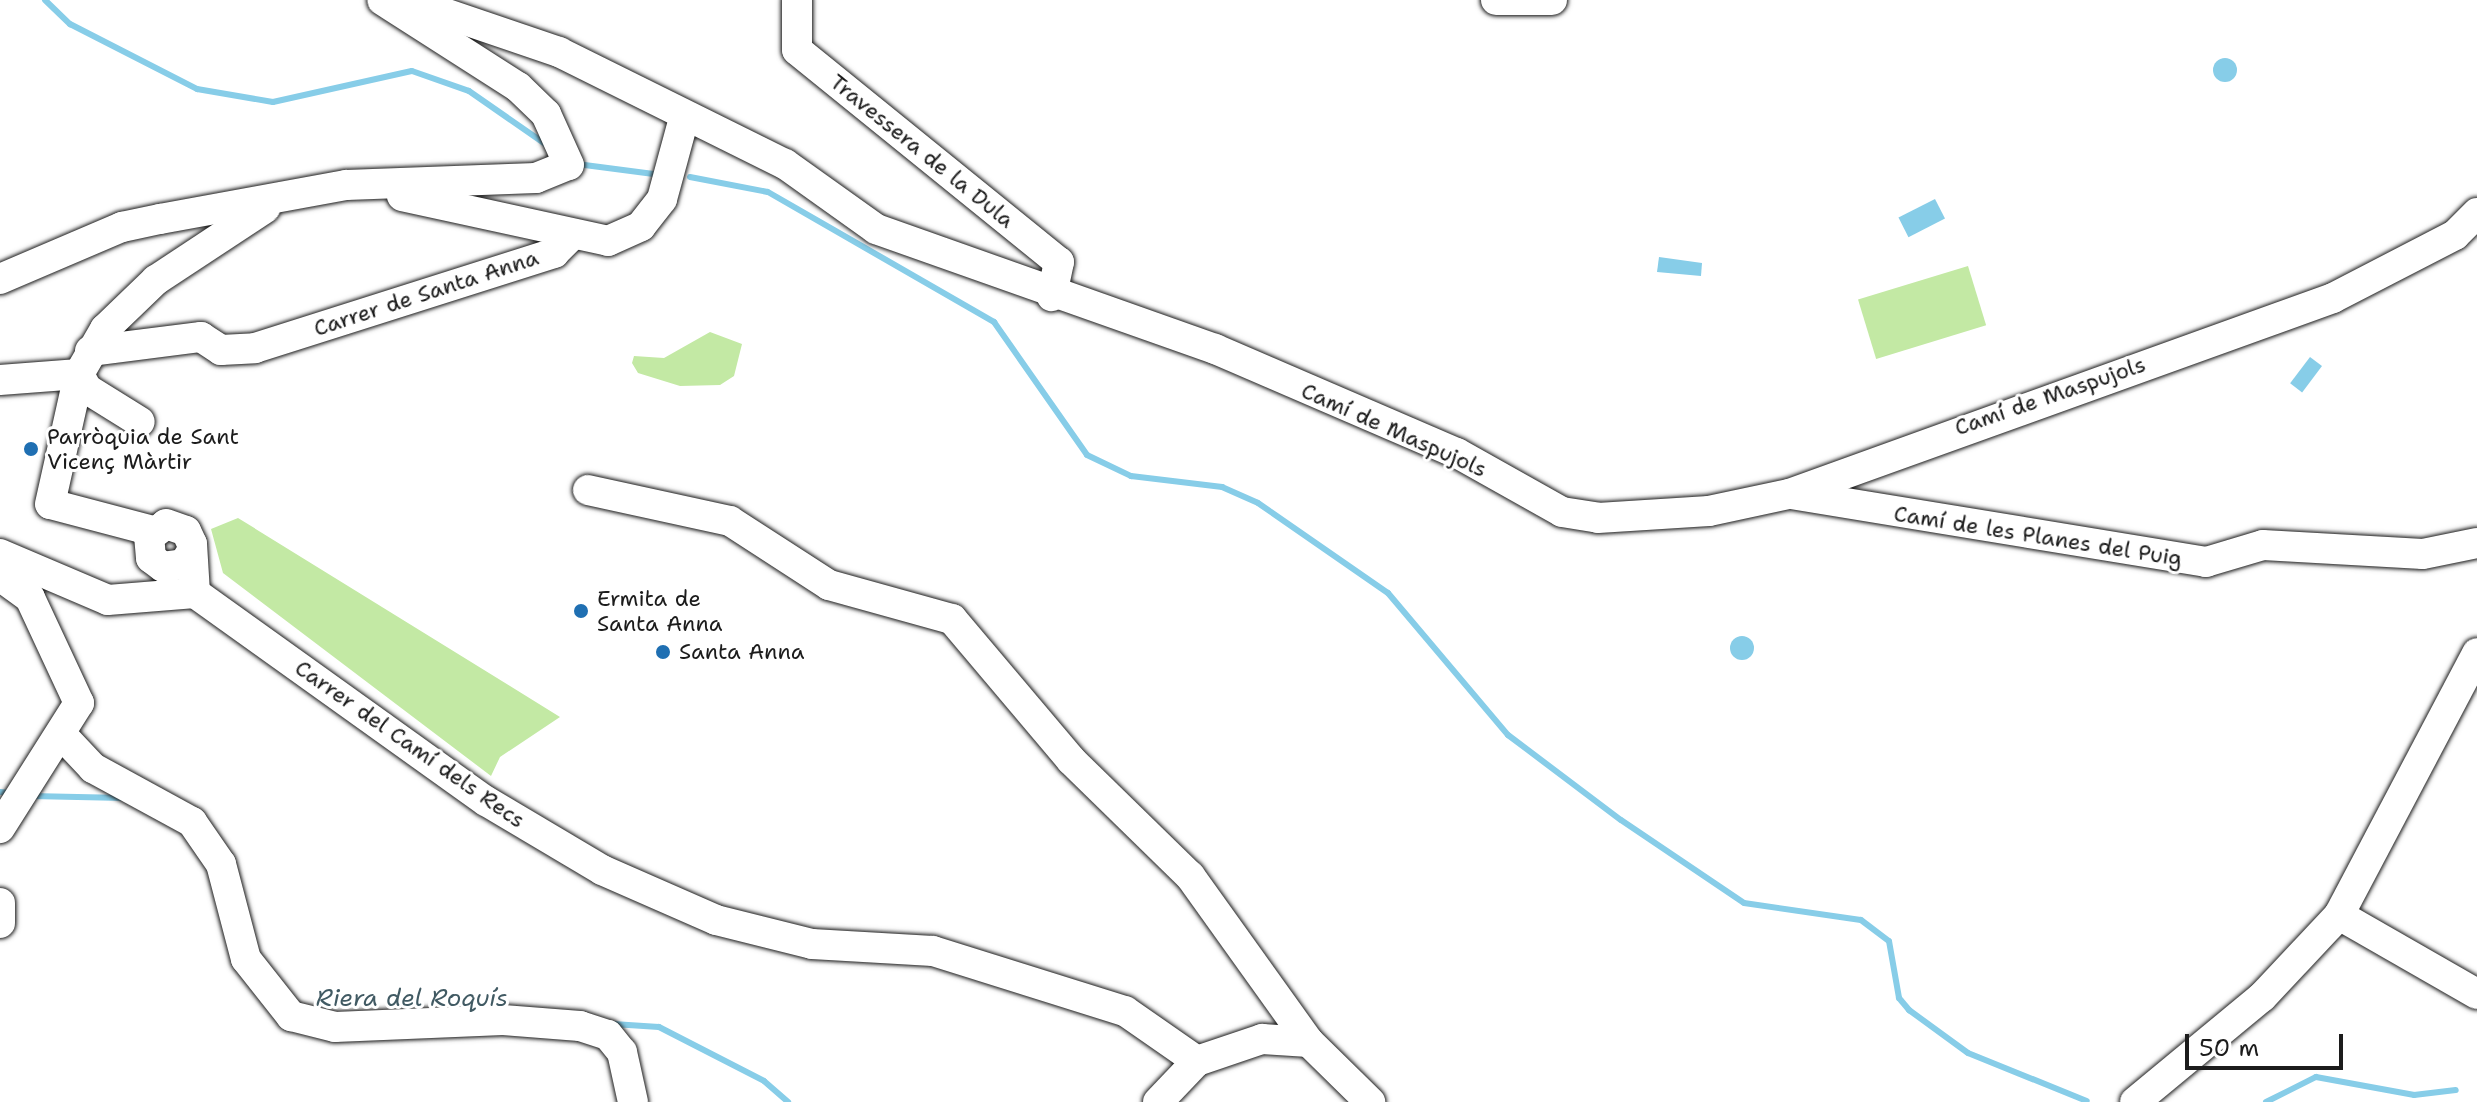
<!DOCTYPE html>
<meta charset="utf-8">
<style>
body{margin:0}
#map{position:relative;width:2477px;height:1102px;overflow:hidden;background:#fff;font-family:"Shantell Sans",sans-serif}
div>[style]{position:absolute}
.green>*{inset:0;background:#c3e9a4;transform-origin:0 0}
.water>*{inset:0;background:#87cde8;transform-origin:0 0}
.round{border-radius:50%}
.stream>*{height:6px;margin:-3px;padding:0 3px;transform-origin:3px;border-radius:3px;background:#87cde8}
.roads{filter:drop-shadow(0 0 2px #1c1c1c) drop-shadow(0 0 2px #1c1c1c)}
.minor>*{height:30px;margin:-15px;padding:0 15px;transform-origin:15px;border-radius:15px;background:#fff}
.dots>*{width:22px;height:22px;translate:-50% -50%;box-sizing:border-box;border:4px solid #fff;border-radius:50%}
span{translate:-50% -50%;white-space:nowrap;text-align:center;line-height:1.15;-webkit-text-stroke:6px #fff;paint-order:stroke}
.street-label{font-size:22px;color:#1c1c1c}
.poi-label{font-size:22px;color:#1c1c1c}
.left{translate:0 -50%;text-align:left}
.water-label{font-size:24px;color:#415a63;font-style:italic}
.scale{position:absolute;left:2185px;top:1034px;width:158px;height:36px;box-sizing:border-box;border:4px solid #1c1c1c;border-top:0;padding-left:10px;font-size:24px;line-height:28px;white-space:nowrap;color:#1c1c1c;-webkit-text-stroke:6px #fff;paint-order:stroke}
</style>
<div id="map">
<div class="green">
<div style="left:1968px;top:266px;width:62px;height:115px;rotate:73deg"></div>
<div style="clip-path:polygon(710px 332px,742px 344px,734px 376px,720px 385px,680px 386px,638px 373px,632px 363px,634px 356px,664px 358px)"></div>
<div style="clip-path:polygon(238px 518px,560px 717px,500px 757px,491px 776px,223px 573px,211px 529px)"></div>
</div>
<div class="water">
<div class="round" style="left:2213px;top:58px;width:24px;height:24px"></div>
<div style="left:1935px;top:199px;width:22px;height:41px;rotate:63deg"></div>
<div style="clip-path:polygon(1659px 257px,1702px 263px,1701px 276px,1657px 272px)"></div>
<div style="left:2310px;top:357px;width:15px;height:33px;rotate:37deg"></div>
<div class="round" style="left:1730px;top:636px;width:24px;height:24px"></div>
</div>
<div class="stream">
<div style="left:45px;top:0;width:35px;rotate:44deg"></div>
<div style="left:70px;top:24px;width:143px;rotate:27.1deg"></div>
<div style="left:197px;top:89px;width:77px;rotate:9.7deg"></div>
<div style="left:273px;top:102px;width:142px;rotate:-12.6deg"></div>
<div style="left:412px;top:71px;width:60px;rotate:19.3deg"></div>
<div style="left:469px;top:91px;width:96px;rotate:34.8deg"></div>
<div style="left:577px;top:164px;width:85px;rotate:7.5deg"></div>
<div style="left:690px;top:177px;width:79px;rotate:10.9deg"></div>
<div style="left:768px;top:192px;width:261px;rotate:29.9deg"></div>
<div style="left:994px;top:322px;width:162px;rotate:55deg"></div>
<div style="left:1087px;top:455px;width:49px;rotate:25.5deg"></div>
<div style="left:1131px;top:476px;width:92px;rotate:6.9deg"></div>
<div style="left:1222px;top:487px;width:39px;rotate:24deg"></div>
<div style="left:1258px;top:503px;width:158px;rotate:34.7deg"></div>
<div style="left:1388px;top:593px;width:186px;rotate:49.8deg"></div>
<div style="left:1508px;top:735px;width:141px;rotate:37deg"></div>
<div style="left:1621px;top:820px;width:148px;rotate:34deg"></div>
<div style="left:1744px;top:903px;width:118px;rotate:8.3deg"></div>
<div style="left:1861px;top:920px;width:35px;rotate:37deg"></div>
<div style="left:1889px;top:941px;width:58px;rotate:80deg"></div>
<div style="left:1899px;top:998px;width:16px;rotate:50deg"></div>
<div style="left:1909px;top:1010px;width:73px;rotate:36.1deg"></div>
<div style="left:1968px;top:1053px;width:128px;rotate:22deg"></div>
<div style="left:0;top:792px;width:12px;rotate:5deg"></div>
<div style="left:31px;top:796px;width:93px;rotate:1.2deg"></div>
<div style="left:613px;top:1024px;width:46px;rotate:3.7deg"></div>
<div style="left:659px;top:1027px;width:118px;rotate:27.2deg"></div>
<div style="left:764px;top:1081px;width:32px;rotate:41deg"></div>
<div style="left:2266px;top:1102px;width:56px;rotate:-26.6deg"></div>
<div style="left:2316px;top:1077px;width:100px;rotate:10.4deg"></div>
<div style="left:2414px;top:1095px;width:42px;rotate:-6.8deg"></div>
</div>
<div class="roads">
<div class="minor">
<div style="left:406px;top:0;width:162px;rotate:18.8deg"></div>
<div style="left:559px;top:52px;width:252px;rotate:26.4deg"></div>
<div style="left:785px;top:164px;width:112px;rotate:35.5deg"></div>
<div style="left:876px;top:229px;width:360px;rotate:19.5deg"></div>
<div style="left:1215px;top:349px;width:263px;rotate:23.3deg"></div>
<div style="left:1457px;top:453px;width:120px;rotate:29.3deg"></div>
<div style="left:1562px;top:512px;width:36px;rotate:9deg"></div>
<div style="left:1598px;top:518px;width:111px;rotate:-3.6deg"></div>
<div style="left:1709px;top:511px;width:82px;rotate:-12deg"></div>
<div style="left:1789px;top:494px;width:578px;rotate:-19.81deg"></div>
<div style="left:2333px;top:298px;width:137px;rotate:-27.3deg"></div>
<div style="left:2455px;top:235px;width:31px;rotate:-45deg"></div>
<div style="left:797px;top:0;width:50px;rotate:90deg"></div>
<div style="left:797px;top:50px;width:337px;rotate:39deg"></div>
<div style="left:1059px;top:262px;width:35px;rotate:102deg"></div>
<div style="left:1496px;top:0;width:56px"></div>
<div style="left:402px;top:196px;width:211px;rotate:12.3deg"></div>
<div style="left:608px;top:241px;width:36px;rotate:-24deg"></div>
<div style="left:641px;top:226px;width:34px;rotate:-52deg"></div>
<div style="left:662px;top:199px;width:84px;rotate:-74.8deg"></div>
<div style="left:0;top:279px;width:133px;rotate:-23.1deg"></div>
<div style="left:122px;top:227px;width:39px;rotate:-12deg"></div>
<div style="left:160px;top:219px;width:189px;rotate:-10.4deg"></div>
<div style="left:346px;top:185px;width:190px;rotate:-2.1deg"></div>
<div style="left:536px;top:178px;width:35px;rotate:-22deg"></div>
<div style="left:569px;top:165px;width:56px;rotate:-114.3deg"></div>
<div style="left:546px;top:114px;width:39px;rotate:-136deg"></div>
<div style="left:518px;top:87px;width:161px;rotate:-147.4deg"></div>
<div style="left:90px;top:351px;width:112px;rotate:-7.2deg"></div>
<div style="left:201px;top:337px;width:24px;rotate:33deg"></div>
<div style="left:221px;top:350px;width:34px;rotate:-3deg"></div>
<div style="left:255px;top:348px;width:314px;rotate:-17.6deg"></div>
<div style="left:554px;top:253px;width:21px;rotate:-45deg"></div>
<div style="left:79px;top:374px;width:17px;rotate:62deg"></div>
<div style="left:87px;top:389px;width:62px;rotate:31.9deg"></div>
<div style="left:0;top:380px;width:79px;rotate:-4.3deg"></div>
<div style="left:588px;top:490px;width:145px;rotate:12.3deg"></div>
<div style="left:730px;top:521px;width:118px;rotate:32.9deg"></div>
<div style="left:829px;top:585px;width:128px;rotate:15.5deg"></div>
<div style="left:952px;top:619px;width:185px;rotate:49.8deg"></div>
<div style="left:1071px;top:760px;width:166px;rotate:44.3deg"></div>
<div style="left:1190px;top:876px;width:204px;rotate:54.4deg"></div>
<div style="left:1791px;top:494px;width:421px;rotate:9.3deg"></div>
<div style="left:2206px;top:562px;width:59px;rotate:-16.6deg"></div>
<div style="left:2263px;top:545px;width:160px;rotate:3.2deg"></div>
<div style="left:2423px;top:554px;width:55px;rotate:-11.5deg"></div>
<div style="left:153px;top:531px;width:106px;rotate:-165.3deg"></div>
<div style="left:50px;top:504px;width:133px;rotate:-77.4deg"></div>
<div style="left:79px;top:374px;width:52px;rotate:-60deg"></div>
<div style="left:105px;top:329px;width:71px;rotate:-43.9deg"></div>
<div style="left:156px;top:280px;width:131px;rotate:-33.4deg"></div>
<div style="left:192px;top:551px;width:15px;rotate:122deg"></div>
<div style="left:184px;top:564px;width:21px;rotate:172deg"></div>
<div style="left:163px;top:567px;width:15px;rotate:-143deg"></div>
<div style="left:151px;top:558px;width:21px;rotate:-95deg"></div>
<div style="left:149px;top:537px;width:21px;rotate:-37deg"></div>
<div style="left:166px;top:524px;width:21px;rotate:19deg"></div>
<div style="left:186px;top:531px;width:14px;rotate:65deg"></div>
<div style="left:192px;top:544px;width:49px;rotate:86.5deg"></div>
<div style="left:0;top:554px;width:117px;rotate:23.1deg"></div>
<div style="left:108px;top:600px;width:87px;rotate:-4.6deg"></div>
<div style="left:195px;top:593px;width:358px;rotate:35.6deg"></div>
<div style="left:486px;top:801px;width:135px;rotate:30.7deg"></div>
<div style="left:602px;top:870px;width:124px;rotate:23.7deg"></div>
<div style="left:716px;top:920px;width:99px;rotate:14deg"></div>
<div style="left:812px;top:944px;width:121px;rotate:3.3deg"></div>
<div style="left:933px;top:951px;width:201px;rotate:17.4deg"></div>
<div style="left:1125px;top:1011px;width:88px;rotate:34.8deg"></div>
<div style="left:0;top:576px;width:37px;rotate:36deg"></div>
<div style="left:30px;top:598px;width:116px;rotate:65deg"></div>
<div style="left:79px;top:703px;width:148px;rotate:122.3deg"></div>
<div style="left:61px;top:734px;width:47px;rotate:46.7deg"></div>
<div style="left:93px;top:768px;width:113px;rotate:28.6deg"></div>
<div style="left:192px;top:822px;width:51px;rotate:55.4deg"></div>
<div style="left:221px;top:864px;width:98px;rotate:75.3deg"></div>
<div style="left:246px;top:959px;width:73px;rotate:51.7deg"></div>
<div style="left:291px;top:1016px;width:45px;rotate:14deg"></div>
<div style="left:335px;top:1027px;width:168px;rotate:-2.4deg"></div>
<div style="left:503px;top:1020px;width:77px;rotate:4.5deg"></div>
<div style="left:580px;top:1026px;width:29px;rotate:18deg"></div>
<div style="left:608px;top:1035px;width:22px;rotate:51deg"></div>
<div style="left:622px;top:1052px;width:51px;rotate:77.6deg"></div>
<div style="left:0;top:903px;width:20px;rotate:90deg"></div>
<div style="left:2339px;top:915px;width:159px;rotate:29.8deg"></div>
<div style="left:1158px;top:1102px;width:57px;rotate:-46.4deg"></div>
<div style="left:1197px;top:1061px;width:69px;rotate:-18.7deg"></div>
<div style="left:1262px;top:1039px;width:47px;rotate:3.7deg"></div>
<div style="left:1309px;top:1042px;width:86px;rotate:44.5deg"></div>
<div style="left:2135px;top:1102px;width:165px;rotate:-39.6deg"></div>
<div style="left:2262px;top:997px;width:112px;rotate:-46.8deg"></div>
<div style="left:2339px;top:915px;width:296px;rotate:-62.2deg"></div>
</div>
</div>
<div class="dots">
<div style="left:31px;top:449px;background:#1f6fb2"></div>
<div style="left:581px;top:611px;background:#1f6fb2"></div>
<div style="left:663px;top:652px;background:#1f6fb2"></div>
</div>
<div class="street-label">
<span style="left:922px;top:151px;rotate:39deg">Travessera de la Dula</span>
<span style="left:426px;top:293px;rotate:-18deg">Carrer de Santa Anna</span>
<span style="left:2050px;top:396px;rotate:-19deg">Camí de Maspujols</span>
<span style="left:1394px;top:430px;rotate:24deg">Camí de Maspujols</span>
<span style="left:2038px;top:536px;rotate:9deg">Camí de les Planes del Puig</span>
<span style="left:410px;top:744px;rotate:35deg">Carrer del Camí dels Recs</span>
</div>
<div class="poi-label">
<span class="left" style="left:47px;top:449px">Parròquia de Sant<br>Vicenç Màrtir</span>
<span class="left" style="left:597px;top:611px">Ermita de<br>Santa Anna</span>
<span class="left" style="left:679px;top:652px">Santa Anna</span>
</div>
<div class="water-label">
<span style="left:412px;top:999px">Riera del Roquís</span>
</div>
<div class="scale">50 m</div>
</div>
